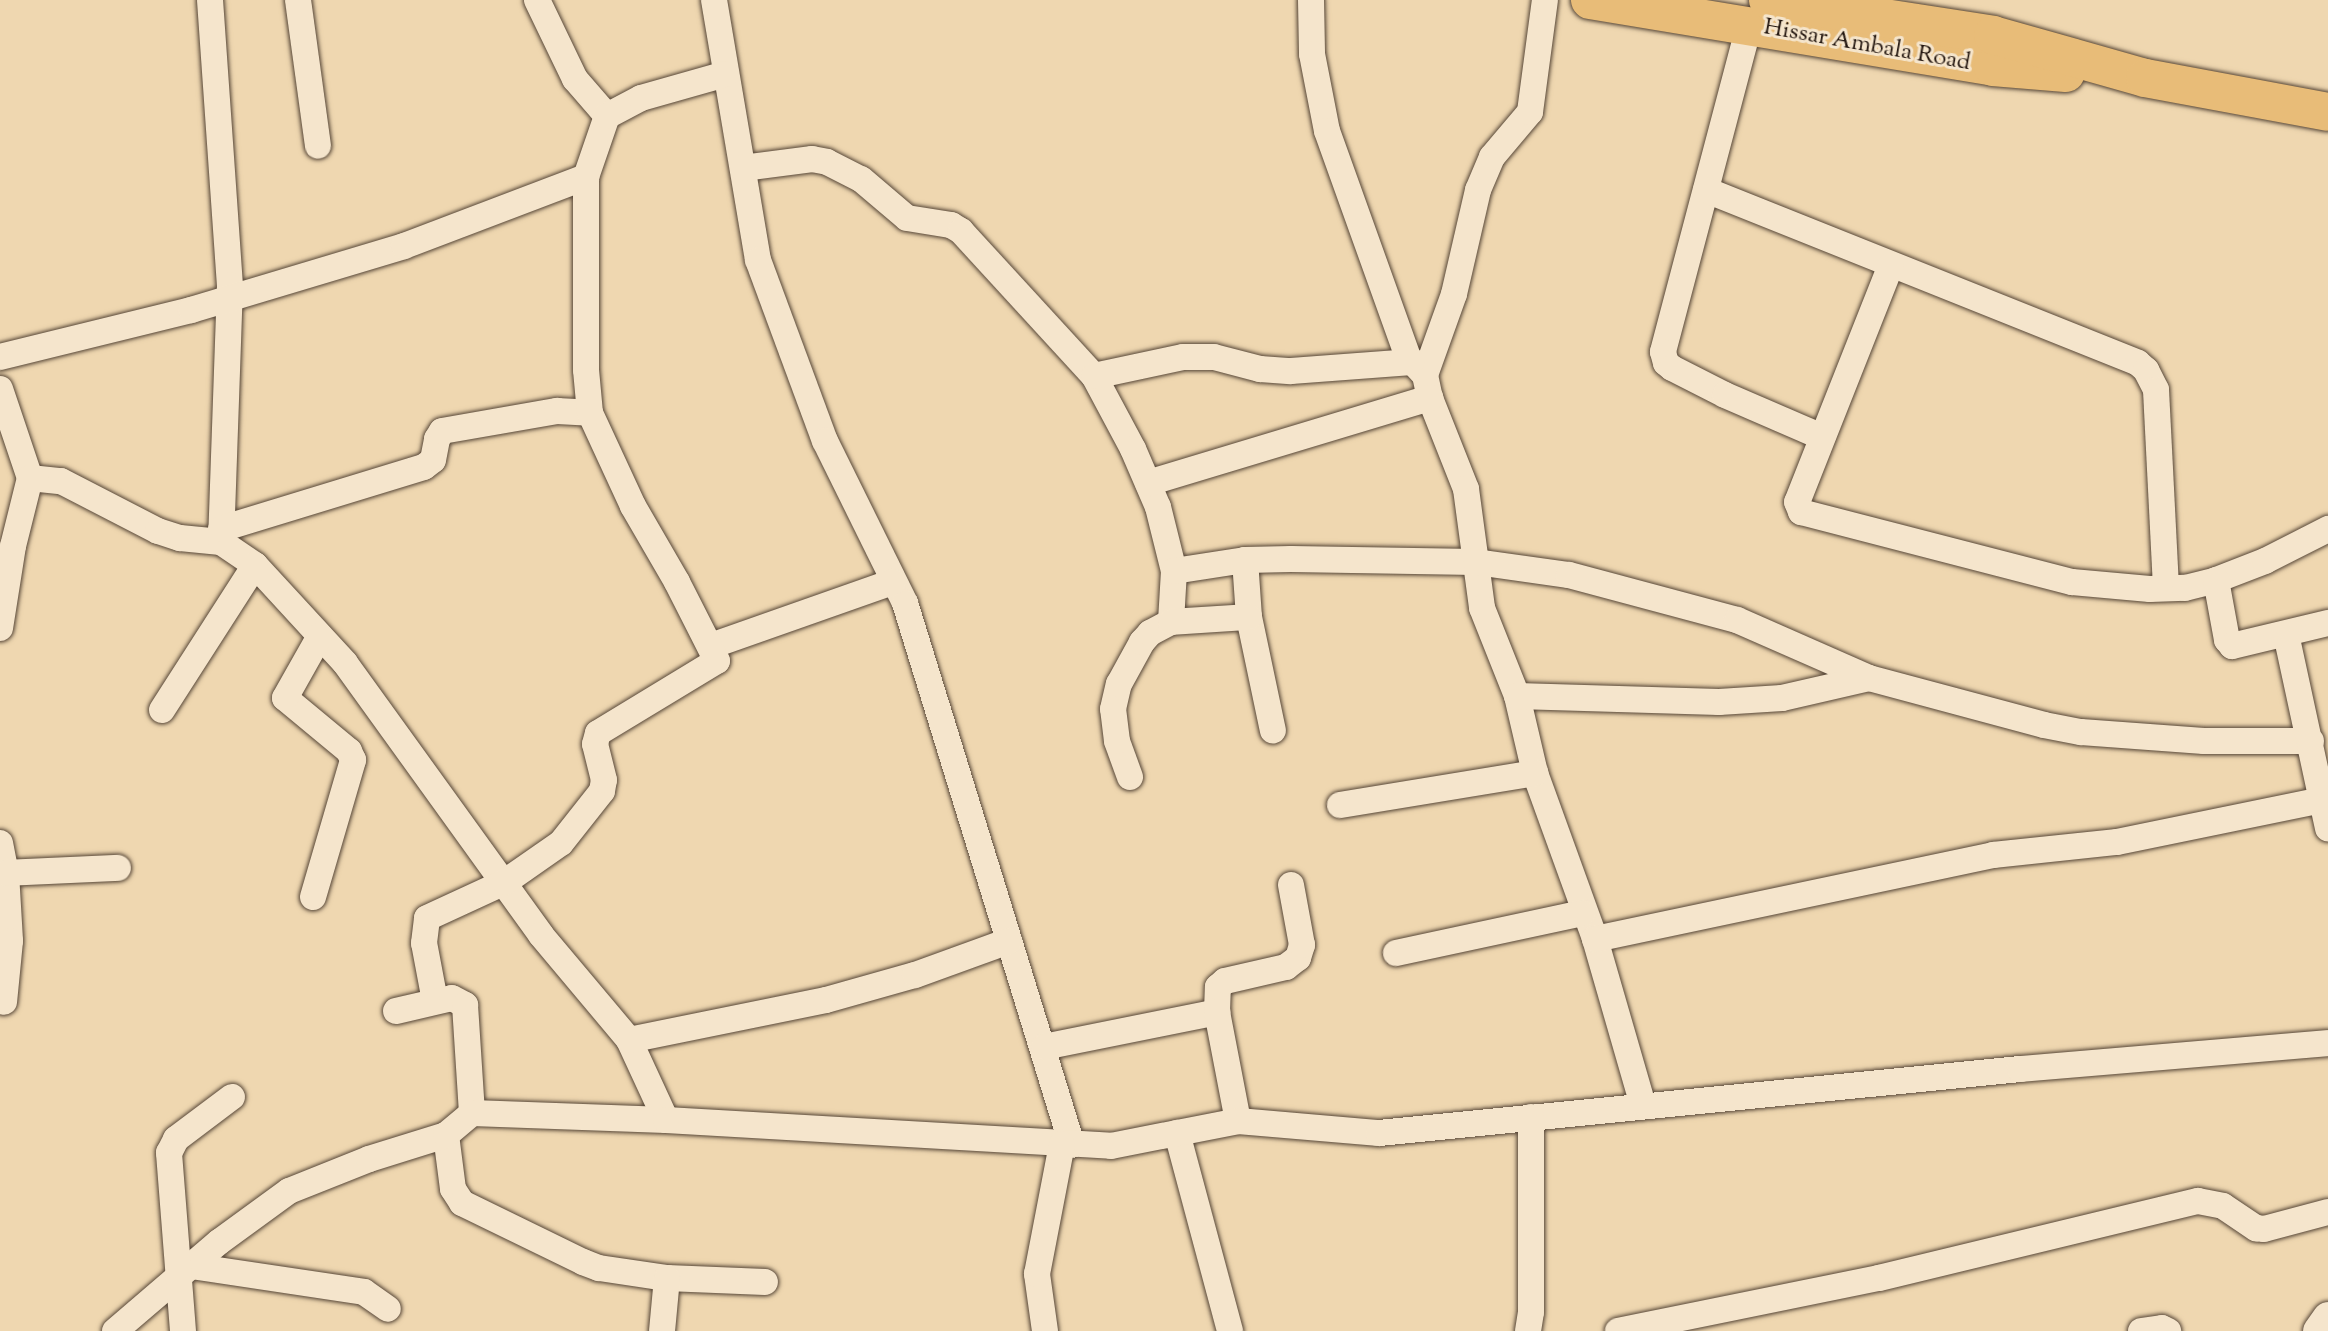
<!DOCTYPE html>
<style>
body{margin:0}
#map{position:relative;width:2328px;height:1331px;overflow:hidden;background:#efd7b0;font-family:"Sorts Mill Goudy",serif}
div>[style]{position:absolute}
.roads{filter:drop-shadow(0 0 2px #564637) drop-shadow(0 0 2px #564637)}
.minor>*{height:26px;margin:-13px;padding:0 13px;transform-origin:13px;border-radius:13px;background:#f5e5cc}
.tertiary>*{height:33px;margin:-16.5px;padding:0 16.5px;transform-origin:16.5px;border-radius:16.5px;background:#f5e5cc}
.primary>*{height:38px;margin:-19px;padding:0 19px;transform-origin:19px;border-radius:19px;background:#e8bc78}
span{translate:-50% -50%;white-space:nowrap;text-align:center;line-height:1.15;-webkit-text-stroke:6px #f5e5cc;paint-order:stroke}
.street-label{font-size:24px;color:#23160f}
</style>
<div id="map">
<div class="roads">
<div class="minor">
<div style="left:210px;top:0;width:286px;rotate:86deg"></div>
<div style="left:230px;top:285px;width:257px;rotate:92deg"></div>
<div style="left:298px;top:0;width:147px;rotate:82.2deg"></div>
<div style="left:537px;top:0;width:88px;rotate:64.3deg"></div>
<div style="left:575px;top:79px;width:49px;rotate:49.1deg"></div>
<div style="left:714px;top:0;width:264px;rotate:80.4deg"></div>
<div style="left:758px;top:260px;width:193px;rotate:69.7deg"></div>
<div style="left:825px;top:441px;width:181px;rotate:63.7deg"></div>
<div style="left:905px;top:603px;width:567px;rotate:72.87deg"></div>
<div style="left:1311px;top:0;width:54px;rotate:88.9deg"></div>
<div style="left:1312px;top:54px;width:78px;rotate:79deg"></div>
<div style="left:1327px;top:131px;width:240px;rotate:70.3deg"></div>
<div style="left:1408px;top:357px;width:25px;rotate:47deg"></div>
<div style="left:1425px;top:375px;width:24px;rotate:78deg"></div>
<div style="left:1430px;top:398px;width:98px;rotate:68.4deg"></div>
<div style="left:1466px;top:489px;width:120px;rotate:82.3deg"></div>
<div style="left:1482px;top:608px;width:95px;rotate:68.3deg"></div>
<div style="left:1517px;top:696px;width:79px;rotate:76.8deg"></div>
<div style="left:1535px;top:773px;width:177px;rotate:70.1deg"></div>
<div style="left:1595px;top:939px;width:173px;rotate:73.9deg"></div>
<div style="left:1749px;top:26px;width:337px;rotate:104.8deg"></div>
<div style="left:1663px;top:352px;width:11px;rotate:75deg"></div>
<div style="left:1666px;top:363px;width:8px;rotate:40deg"></div>
<div style="left:1672px;top:368px;width:59px;rotate:27deg"></div>
<div style="left:1725px;top:395px;width:106px;rotate:23.4deg"></div>
<div style="left:743px;top:168px;width:70px;rotate:-7.4deg"></div>
<div style="left:812px;top:159px;width:15px;rotate:11deg"></div>
<div style="left:827px;top:162px;width:38px;rotate:27deg"></div>
<div style="left:861px;top:179px;width:60px;rotate:40.3deg"></div>
<div style="left:907px;top:218px;width:45px;rotate:9deg"></div>
<div style="left:951px;top:225px;width:12px;rotate:31deg"></div>
<div style="left:961px;top:231px;width:197px;rotate:47.5deg"></div>
<div style="left:1094px;top:376px;width:83px;rotate:61.9deg"></div>
<div style="left:1133px;top:449px;width:63px;rotate:66.7deg"></div>
<div style="left:1158px;top:507px;width:66px;rotate:76deg"></div>
<div style="left:1174px;top:571px;width:51px;rotate:93.4deg"></div>
<div style="left:1706px;top:190px;width:465px;rotate:21.8deg"></div>
<div style="left:2138px;top:363px;width:11px;rotate:41deg"></div>
<div style="left:2146px;top:370px;width:22px;rotate:63deg"></div>
<div style="left:2156px;top:390px;width:198px;rotate:87.1deg"></div>
<div style="left:1891px;top:265px;width:255px;rotate:111.6deg"></div>
<div style="left:1797px;top:502px;width:11px;rotate:68deg"></div>
<div style="left:1801px;top:512px;width:280px;rotate:14.5deg"></div>
<div style="left:2072px;top:582px;width:78px;rotate:5.1deg"></div>
<div style="left:2150px;top:589px;width:35px;rotate:-2deg"></div>
<div style="left:2185px;top:588px;width:32px;rotate:-14deg"></div>
<div style="left:2216px;top:580px;width:53px;rotate:-21.2deg"></div>
<div style="left:2265px;top:561px;width:71px;rotate:-26.9deg"></div>
<div style="left:0;top:357px;width:197px;rotate:-13.8deg"></div>
<div style="left:191px;top:310px;width:222px;rotate:-16.7deg"></div>
<div style="left:404px;top:246px;width:195px;rotate:-20.8deg"></div>
<div style="left:586px;top:177px;width:65px;rotate:-71deg"></div>
<div style="left:607px;top:116px;width:38px;rotate:-28deg"></div>
<div style="left:641px;top:98px;width:88px;rotate:-15.8deg"></div>
<div style="left:1425px;top:375px;width:86px;rotate:-70.3deg"></div>
<div style="left:1454px;top:294px;width:107px;rotate:-77deg"></div>
<div style="left:1478px;top:190px;width:36px;rotate:-67deg"></div>
<div style="left:1492px;top:157px;width:59px;rotate:-49.8deg"></div>
<div style="left:1530px;top:112px;width:113px;rotate:-82.4deg"></div>
<div style="left:1094px;top:376px;width:91px;rotate:-12.1deg"></div>
<div style="left:1183px;top:357px;width:31px"></div>
<div style="left:1214px;top:357px;width:48px;rotate:14.6deg"></div>
<div style="left:1260px;top:369px;width:31px;rotate:4deg"></div>
<div style="left:1291px;top:371px;width:121px;rotate:-4.3deg"></div>
<div style="left:0;top:389px;width:94px;rotate:71.4deg"></div>
<div style="left:30px;top:478px;width:70px;rotate:104deg"></div>
<div style="left:13px;top:546px;width:83px;rotate:99deg"></div>
<div style="left:30px;top:478px;width:31px;rotate:6deg"></div>
<div style="left:61px;top:481px;width:109px;rotate:27.3deg"></div>
<div style="left:158px;top:531px;width:23px;rotate:18deg"></div>
<div style="left:180px;top:538px;width:41px;rotate:5.6deg"></div>
<div style="left:221px;top:542px;width:41px;rotate:34.1deg"></div>
<div style="left:255px;top:565px;width:133px;rotate:47.4deg"></div>
<div style="left:345px;top:663px;width:335px;rotate:54.2deg"></div>
<div style="left:541px;top:935px;width:137px;rotate:50deg"></div>
<div style="left:629px;top:1040px;width:88px;rotate:65.2deg"></div>
<div style="left:1148px;top:483px;width:295px;rotate:-16.8deg"></div>
<div style="left:221px;top:529px;width:212px;rotate:-17deg"></div>
<div style="left:424px;top:467px;width:11px;rotate:-38deg"></div>
<div style="left:433px;top:460px;width:21px;rotate:-79deg"></div>
<div style="left:437px;top:439px;width:9px;rotate:-58deg"></div>
<div style="left:442px;top:431px;width:117px;rotate:-9.9deg"></div>
<div style="left:557px;top:411px;width:33px;rotate:3deg"></div>
<div style="left:1245px;top:560px;width:57px;rotate:86deg"></div>
<div style="left:1249px;top:617px;width:116px;rotate:78.1deg"></div>
<div style="left:1174px;top:571px;width:72px;rotate:-8.8deg"></div>
<div style="left:1245px;top:560px;width:46px;rotate:-1.2deg"></div>
<div style="left:1291px;top:559px;width:185px;rotate:0.9deg"></div>
<div style="left:1476px;top:562px;width:94px;rotate:8deg"></div>
<div style="left:1569px;top:575px;width:174px;rotate:15deg"></div>
<div style="left:1737px;top:620px;width:144px;rotate:23.7deg"></div>
<div style="left:1869px;top:678px;width:181px;rotate:15deg"></div>
<div style="left:2044px;top:725px;width:38px;rotate:11deg"></div>
<div style="left:2081px;top:732px;width:123px;rotate:4.2deg"></div>
<div style="left:2204px;top:741px;width:107px"></div>
<div style="left:2216px;top:580px;width:61px;rotate:79.6deg"></div>
<div style="left:2227px;top:640px;width:8px;rotate:50deg"></div>
<div style="left:2232px;top:646px;width:99px;rotate:-13.5deg"></div>
<div style="left:2286px;top:634px;width:199px;rotate:77.8deg"></div>
<div style="left:711px;top:646px;width:193px;rotate:-19.4deg"></div>
<div style="left:1517px;top:696px;width:202px;rotate:1.7deg"></div>
<div style="left:1719px;top:702px;width:63px;rotate:-3.6deg"></div>
<div style="left:1782px;top:698px;width:89px;rotate:-12.9deg"></div>
<div style="left:162px;top:710px;width:172px;rotate:-57.3deg"></div>
<div style="left:1130px;top:777px;width:38px;rotate:-110deg"></div>
<div style="left:1117px;top:741px;width:32px;rotate:-97deg"></div>
<div style="left:1113px;top:709px;width:26px;rotate:-77deg"></div>
<div style="left:1119px;top:684px;width:48px;rotate:-61.3deg"></div>
<div style="left:1142px;top:642px;width:12px;rotate:-48deg"></div>
<div style="left:1150px;top:633px;width:24px;rotate:-28deg"></div>
<div style="left:1171px;top:622px;width:78px;rotate:-3.7deg"></div>
<div style="left:1340px;top:805px;width:198px;rotate:-9.3deg"></div>
<div style="left:0;top:843px;width:31px;rotate:79deg"></div>
<div style="left:6px;top:873px;width:68px;rotate:86.6deg"></div>
<div style="left:10px;top:941px;width:61px;rotate:95.6deg"></div>
<div style="left:6px;top:873px;width:112px;rotate:-2.6deg"></div>
<div style="left:313px;top:897px;width:143px;rotate:-73.7deg"></div>
<div style="left:353px;top:760px;width:10px;rotate:-114deg"></div>
<div style="left:349px;top:751px;width:83px;rotate:-140.4deg"></div>
<div style="left:285px;top:698px;width:71px;rotate:-60.6deg"></div>
<div style="left:1595px;top:939px;width:407px;rotate:-11.9deg"></div>
<div style="left:1993px;top:855px;width:125px;rotate:-6deg"></div>
<div style="left:2117px;top:842px;width:208px;rotate:-11.6deg"></div>
<div style="left:1396px;top:953px;width:191px;rotate:-12.1deg"></div>
<div style="left:435px;top:1001px;width:59px;rotate:-100.7deg"></div>
<div style="left:424px;top:943px;width:25px;rotate:-83deg"></div>
<div style="left:427px;top:918px;width:86px;rotate:-24.8deg"></div>
<div style="left:505px;top:882px;width:68px;rotate:-34.9deg"></div>
<div style="left:561px;top:843px;width:66px;rotate:-51.7deg"></div>
<div style="left:602px;top:791px;width:11px;rotate:-80deg"></div>
<div style="left:604px;top:780px;width:37px;rotate:-104deg"></div>
<div style="left:595px;top:744px;width:11px;rotate:-75deg"></div>
<div style="left:598px;top:733px;width:139px;rotate:-31.2deg"></div>
<div style="left:717px;top:661px;width:89px;rotate:-116.9deg"></div>
<div style="left:677px;top:582px;width:88px;rotate:-120.1deg"></div>
<div style="left:633px;top:506px;width:102px;rotate:-114.8deg"></div>
<div style="left:590px;top:413px;width:43px;rotate:-95.3deg"></div>
<div style="left:586px;top:370px;width:193px;rotate:-90deg"></div>
<div style="left:396px;top:1011px;width:57px;rotate:-13.1deg"></div>
<div style="left:452px;top:998px;width:15px;rotate:28deg"></div>
<div style="left:465px;top:1005px;width:108px;rotate:86.3deg"></div>
<div style="left:629px;top:1040px;width:201px;rotate:-11.5deg"></div>
<div style="left:826px;top:1000px;width:92px;rotate:-15.7deg"></div>
<div style="left:915px;top:975px;width:100px;rotate:-19.9deg"></div>
<div style="left:1044px;top:1047px;width:177px;rotate:-11.4deg"></div>
<div style="left:1238px;top:1121px;width:111px;rotate:-100.9deg"></div>
<div style="left:1217px;top:1012px;width:25px;rotate:-88deg"></div>
<div style="left:1218px;top:987px;width:9px;rotate:-41deg"></div>
<div style="left:1225px;top:981px;width:63px;rotate:-12.9deg"></div>
<div style="left:1286px;top:967px;width:15px;rotate:-37deg"></div>
<div style="left:1298px;top:958px;width:14px;rotate:-73deg"></div>
<div style="left:1302px;top:945px;width:61px;rotate:-100.4deg"></div>
<div style="left:1177px;top:1133px;width:205px;rotate:75deg"></div>
<div style="left:446px;top:1135px;width:54px;rotate:82.6deg"></div>
<div style="left:453px;top:1189px;width:17px;rotate:57deg"></div>
<div style="left:462px;top:1203px;width:135px;rotate:26deg"></div>
<div style="left:583px;top:1262px;width:17px;rotate:21deg"></div>
<div style="left:599px;top:1268px;width:69px;rotate:8.4deg"></div>
<div style="left:667px;top:1278px;width:98px;rotate:2.3deg"></div>
<div style="left:191px;top:1266px;width:175px;rotate:8.5deg"></div>
<div style="left:364px;top:1292px;width:29px;rotate:35deg"></div>
<div style="left:115px;top:1331px;width:137px;rotate:-40.6deg"></div>
<div style="left:219px;top:1242px;width:87px;rotate:-36.1deg"></div>
<div style="left:289px;top:1191px;width:86px;rotate:-21.8deg"></div>
<div style="left:369px;top:1159px;width:81px;rotate:-17.3deg"></div>
<div style="left:446px;top:1135px;width:34px;rotate:-40deg"></div>
<div style="left:472px;top:1113px;width:194px;rotate:2.1deg"></div>
<div style="left:666px;top:1120px;width:446px;rotate:3.3deg"></div>
<div style="left:1111px;top:1146px;width:129px;rotate:-11.1deg"></div>
<div style="left:1238px;top:1121px;width:142px;rotate:4.9deg"></div>
<div style="left:1379px;top:1133px;width:644px;rotate:-5.7deg"></div>
<div style="left:2020px;top:1069px;width:309px;rotate:-4.8deg"></div>
<div style="left:183px;top:1331px;width:179px;rotate:-94.5deg"></div>
<div style="left:169px;top:1153px;width:16px;rotate:-63deg"></div>
<div style="left:176px;top:1139px;width:70px;rotate:-36.9deg"></div>
<div style="left:662px;top:1331px;width:53px;rotate:-84.6deg"></div>
<div style="left:1045px;top:1331px;width:58px;rotate:-98deg"></div>
<div style="left:1037px;top:1274px;width:132px;rotate:-79.1deg"></div>
<div style="left:1528px;top:1331px;width:19px;rotate:-81deg"></div>
<div style="left:1531px;top:1312px;width:195px;rotate:-90deg"></div>
<div style="left:1618px;top:1331px;width:266px;rotate:-11.5deg"></div>
<div style="left:1879px;top:1278px;width:328px;rotate:-13.6deg"></div>
<div style="left:2198px;top:1201px;width:25px;rotate:11deg"></div>
<div style="left:2223px;top:1206px;width:40px;rotate:34deg"></div>
<div style="left:2256px;top:1228px;width:8px;rotate:7deg"></div>
<div style="left:2264px;top:1229px;width:66px;rotate:-14.9deg"></div>
<div style="left:2141px;top:1331px;width:21px;rotate:-8deg"></div>
<div style="left:2162px;top:1328px;width:7px;rotate:27deg"></div>
</div>
<div class="tertiary">
<div style="left:2319px;top:1331px;width:16px;rotate:-55deg"></div>
</div>
<div class="primary">
<div style="left:1590px;top:0;width:409px;rotate:9.4deg"></div>
<div style="left:1993px;top:67px;width:73px;rotate:4.7deg"></div>
<div style="left:1768px;top:0;width:228px;rotate:8.8deg"></div>
<div style="left:1993px;top:35px;width:158px;rotate:15.8deg"></div>
<div style="left:2145px;top:78px;width:186px;rotate:10.5deg"></div>
</div>
</div>
<div class="street-label">
<span style="left:1867px;top:46px;rotate:10deg">Hissar Ambala Road</span>
</div>
</div>
